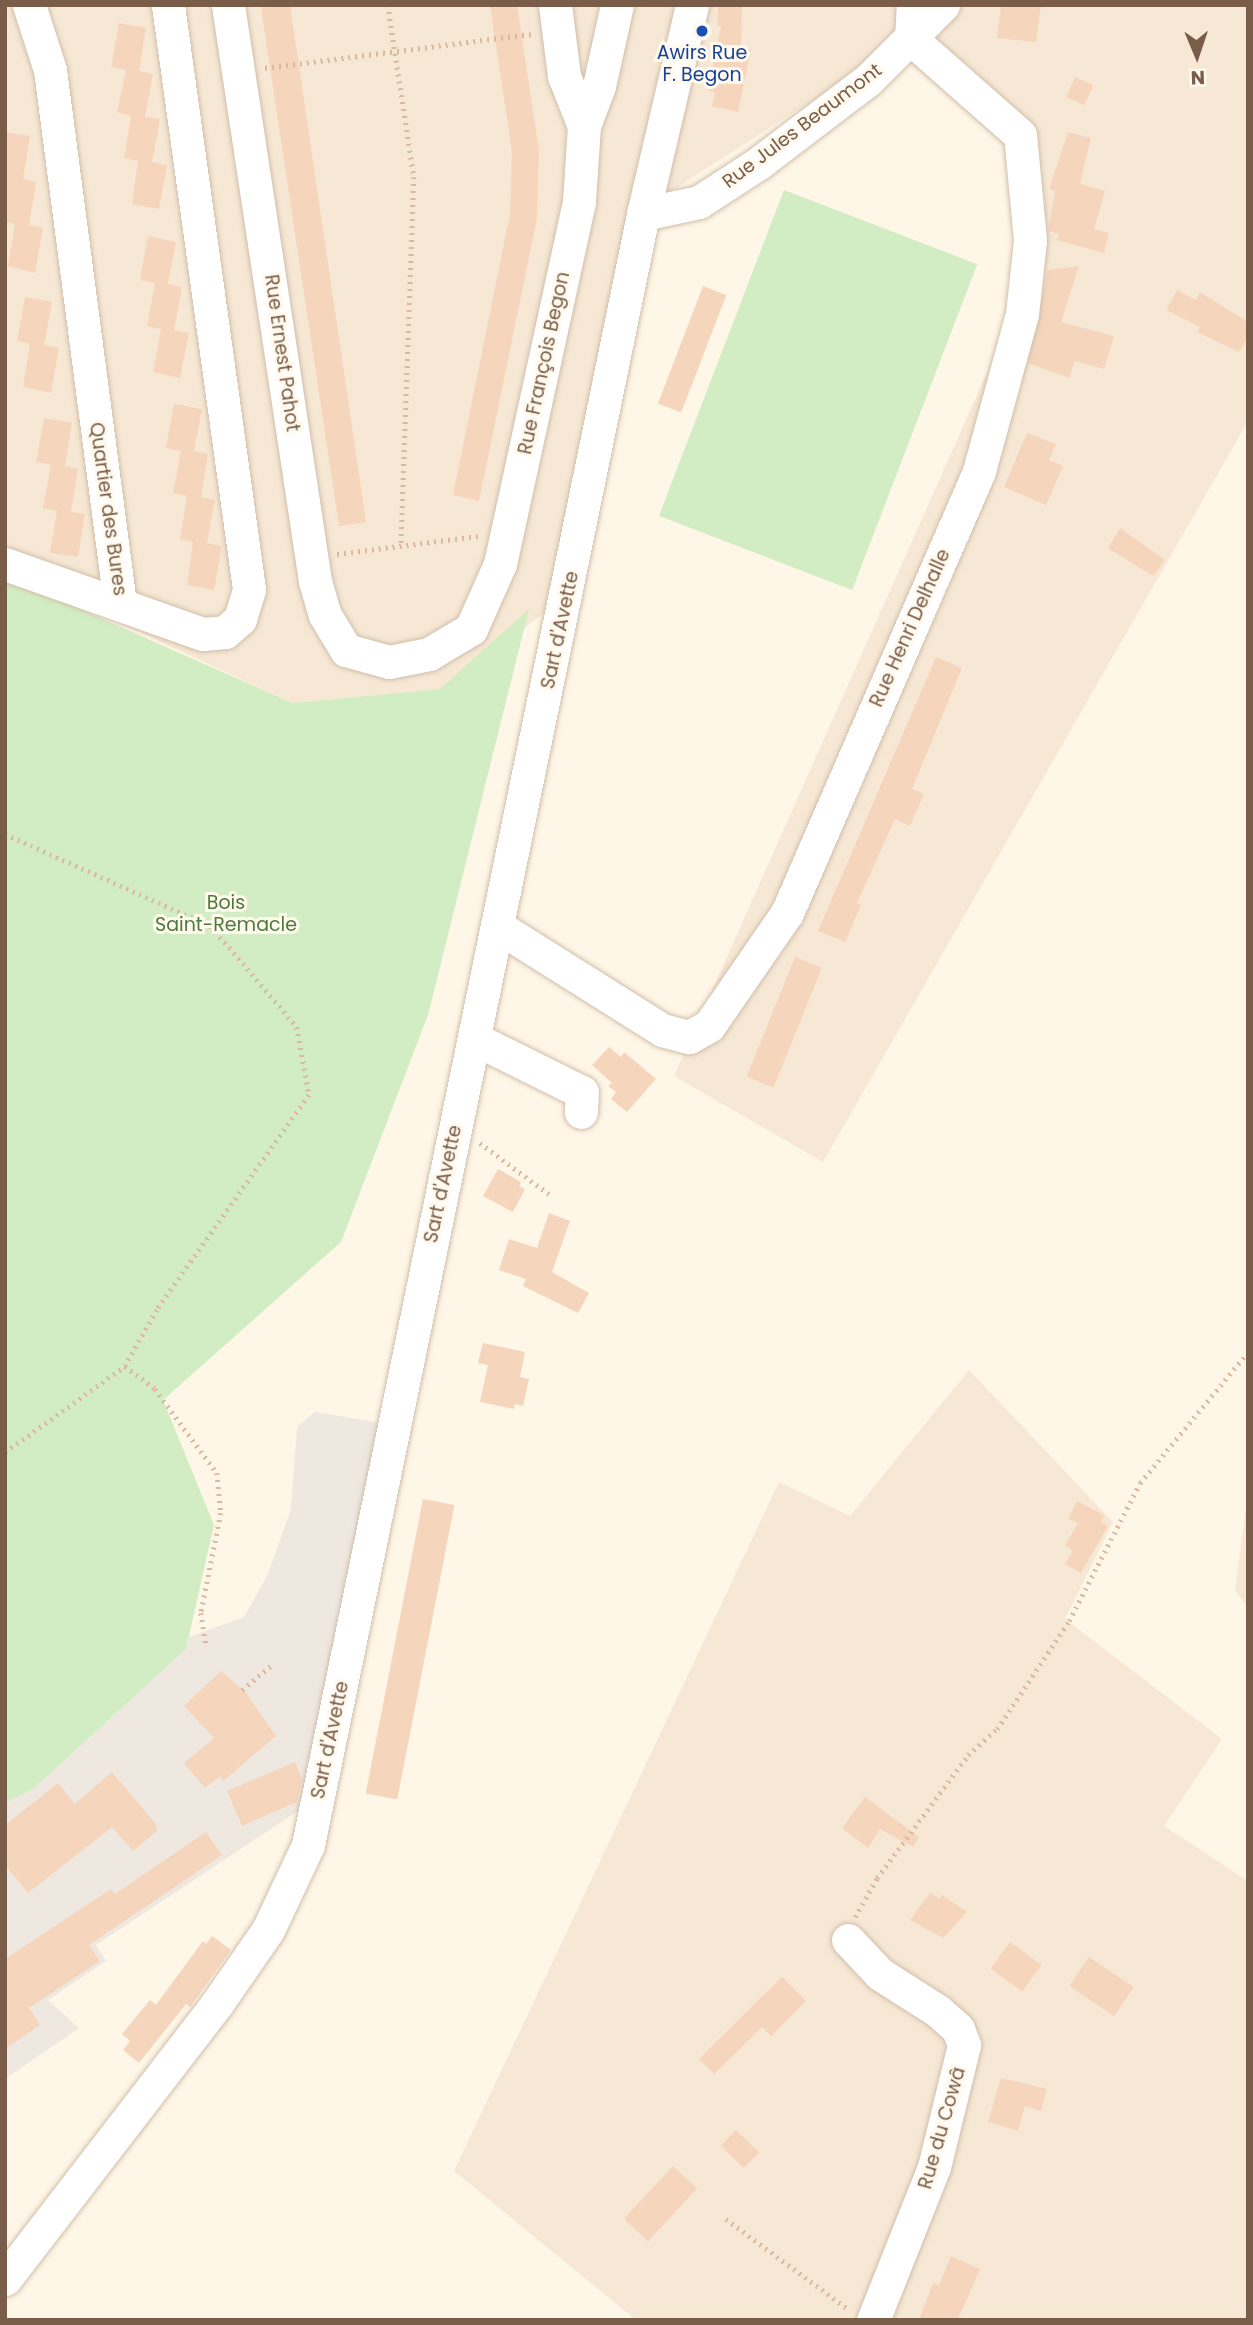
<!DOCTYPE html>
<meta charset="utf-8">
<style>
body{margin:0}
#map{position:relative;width:1253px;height:2325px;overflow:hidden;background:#fef6e6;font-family:Poppins,sans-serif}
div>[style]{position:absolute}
.residential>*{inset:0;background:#f6e8d4}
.industrial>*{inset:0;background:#eee8e0}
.green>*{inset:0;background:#d2edc3;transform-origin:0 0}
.building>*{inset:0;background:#f5d6bc;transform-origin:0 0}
.path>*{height:4.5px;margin-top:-2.25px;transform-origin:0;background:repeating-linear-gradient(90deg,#dbb99e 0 2px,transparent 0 7px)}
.roads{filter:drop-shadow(0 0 2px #d1beab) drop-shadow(0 0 2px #d1beab)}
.minor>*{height:33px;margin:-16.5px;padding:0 16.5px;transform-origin:16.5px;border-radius:16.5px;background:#fff}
.dots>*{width:19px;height:19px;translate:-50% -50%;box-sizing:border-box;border:4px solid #fff9ee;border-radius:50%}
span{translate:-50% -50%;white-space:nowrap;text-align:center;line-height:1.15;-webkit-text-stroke:6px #fff9ee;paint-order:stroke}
.transit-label{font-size:19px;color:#164399}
.street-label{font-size:19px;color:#7a5d48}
.park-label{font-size:19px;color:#4c7a3c}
.frame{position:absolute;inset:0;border:7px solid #7a5d48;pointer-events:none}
.north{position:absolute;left:1162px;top:21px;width:70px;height:70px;-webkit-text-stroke:5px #fff9ee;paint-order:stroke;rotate:178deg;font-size:19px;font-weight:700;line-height:28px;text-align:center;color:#7a5d48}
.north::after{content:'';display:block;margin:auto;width:24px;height:32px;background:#7a5d48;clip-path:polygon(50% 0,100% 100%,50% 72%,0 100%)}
</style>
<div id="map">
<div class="residential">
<div style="clip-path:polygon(5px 5px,1248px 5px,1248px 421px,823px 1162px,674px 1076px,1010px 321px,1018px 246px,1003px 143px,894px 48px,631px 217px,554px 606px,440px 689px,293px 703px,5px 570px)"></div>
<div style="clip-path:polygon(969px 1370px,1113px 1522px,1065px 1619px,1222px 1739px,1164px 1826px,1248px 1881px,1248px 2320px,636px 2320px,454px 2171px,779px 1482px,850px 1516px)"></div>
<div style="clip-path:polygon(1248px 1492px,1248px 1608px,1235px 1590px)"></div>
</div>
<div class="industrial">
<div style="clip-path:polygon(315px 1412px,381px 1423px,307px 1805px,96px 1945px,106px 1961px,48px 2000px,79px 2028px,5px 2079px,5px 1803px,33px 1789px,186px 1649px,189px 1637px,244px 1617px,268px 1574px,291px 1509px,297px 1427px)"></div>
</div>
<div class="green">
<div style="left:784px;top:190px;width:207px;height:349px;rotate:21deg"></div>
<div style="clip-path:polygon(5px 576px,293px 703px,440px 689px,529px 609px,428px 1015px,341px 1242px,163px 1400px,214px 1525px,186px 1649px,33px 1789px,5px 1803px)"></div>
</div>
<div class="building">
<div style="clip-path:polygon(276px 5px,290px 5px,366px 522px,339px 526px,261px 8px)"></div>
<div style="clip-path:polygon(490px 5px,517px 5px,539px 151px,537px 218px,479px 501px,453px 495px,510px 214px,512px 152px)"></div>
<div style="clip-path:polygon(718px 5px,742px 5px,741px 47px,751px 49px,738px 112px,712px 106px,715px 92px,708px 91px,721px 26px,717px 26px)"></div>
<div style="clip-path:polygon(1001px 5px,1041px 5px,1036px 42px,997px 38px)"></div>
<div style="clip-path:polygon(119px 23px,146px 28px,139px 71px,153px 74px,145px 117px,160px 119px,152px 162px,167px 165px,159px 209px,132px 204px,138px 161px,124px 158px,131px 116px,117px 112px,126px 70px,111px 67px)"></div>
<div style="left:1075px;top:77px;width:20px;height:22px;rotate:24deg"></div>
<div style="clip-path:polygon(5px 132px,30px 136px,23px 179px,36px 182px,29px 225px,43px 228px,35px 273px,8px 266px,15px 224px,5px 222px)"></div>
<div style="clip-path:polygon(1068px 132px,1091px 138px,1080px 184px,1105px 191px,1094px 229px,1109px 233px,1104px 253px,1057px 240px,1059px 234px,1048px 231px,1055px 191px,1049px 189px)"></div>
<div style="clip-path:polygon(148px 236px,176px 242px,168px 284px,182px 287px,174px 330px,189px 333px,180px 378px,153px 372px,161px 329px,147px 326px,155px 283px,140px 280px)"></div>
<div style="clip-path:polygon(1079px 266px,1061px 322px,1114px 336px,1104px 369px,1075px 361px,1069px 378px,1028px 363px,1048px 270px)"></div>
<div style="left:703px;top:286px;width:25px;height:126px;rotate:21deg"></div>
<div style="clip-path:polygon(1177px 290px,1196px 300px,1200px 292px,1248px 322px,1248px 337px,1239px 352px,1197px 332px,1200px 327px,1166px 310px)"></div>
<div style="clip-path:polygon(25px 297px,52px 302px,44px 345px,59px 348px,51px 393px,23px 387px,30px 344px,17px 341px)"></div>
<div style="clip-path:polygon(174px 404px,202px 409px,194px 451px,208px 454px,201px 497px,215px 500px,207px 543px,222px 546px,214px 590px,187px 585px,193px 542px,180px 539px,187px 496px,173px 493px,181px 451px,166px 448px)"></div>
<div style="clip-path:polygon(44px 418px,72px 423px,65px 466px,78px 469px,71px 512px,85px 514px,78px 557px,50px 553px,57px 511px,43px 508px,51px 465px,36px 462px)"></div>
<div style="clip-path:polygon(1027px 433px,1056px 444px,1049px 460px,1063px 466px,1046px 505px,1004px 487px)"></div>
<div style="clip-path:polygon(1120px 528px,1165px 560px,1153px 576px,1108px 548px)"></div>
<div style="clip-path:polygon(936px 657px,962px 668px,912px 789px,924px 794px,910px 826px,895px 819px,857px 903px,861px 905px,845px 942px,818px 931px)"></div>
<div style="left:795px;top:957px;width:29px;height:129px;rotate:22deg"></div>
<div style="clip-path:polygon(609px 1047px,621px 1057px,624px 1052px,656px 1079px,627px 1112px,611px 1099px,616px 1092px,608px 1086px,612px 1083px,592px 1065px)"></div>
<div style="clip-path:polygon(498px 1169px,521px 1182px,519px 1186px,525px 1189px,513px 1212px,483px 1196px)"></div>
<div style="clip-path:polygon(549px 1213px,570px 1221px,552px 1272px,589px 1293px,578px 1313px,523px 1286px,526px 1279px,499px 1270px,509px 1239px,537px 1248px)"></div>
<div style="clip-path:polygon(483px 1343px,525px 1352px,520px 1377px,529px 1379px,523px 1406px,515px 1404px,514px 1409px,480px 1402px,488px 1365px,478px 1363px)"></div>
<div style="left:423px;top:1499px;width:32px;height:300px;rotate:11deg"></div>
<div style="clip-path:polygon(1077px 1501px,1104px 1515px,1101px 1522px,1108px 1526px,1081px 1573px,1065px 1564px,1073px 1550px,1065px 1546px,1078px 1523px,1068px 1519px)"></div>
<div style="clip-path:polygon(221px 1671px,246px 1693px,276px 1736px,223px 1781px,220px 1776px,205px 1788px,184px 1763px,214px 1738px,184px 1706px)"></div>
<div style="clip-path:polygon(295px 1762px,302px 1779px,297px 1802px,242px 1826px,227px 1791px)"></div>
<div style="clip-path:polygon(112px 1772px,155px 1823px,157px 1831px,133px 1851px,112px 1827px,28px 1893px,5px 1865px,5px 1825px,58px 1783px,75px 1804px)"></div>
<div style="clip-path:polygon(865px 1797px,919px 1837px,913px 1847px,880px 1829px,868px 1848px,842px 1828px)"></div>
<div style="clip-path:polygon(206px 1832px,222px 1855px,89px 1945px,100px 1961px,29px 2008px,40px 2025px,5px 2049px,5px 1959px,111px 1889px,115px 1894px)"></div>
<div style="clip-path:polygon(930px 1893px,940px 1899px,942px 1895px,967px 1912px,943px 1938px,910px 1920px)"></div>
<div style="clip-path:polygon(212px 1936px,231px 1950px,190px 2007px,186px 2004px,139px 2063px,123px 2050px,130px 2041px,122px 2034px,150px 2000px,156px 2005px,203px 1941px,206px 1944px)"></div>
<div style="left:1010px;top:1942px;width:39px;height:33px;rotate:36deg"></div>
<div style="left:1089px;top:1957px;width:54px;height:35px;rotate:34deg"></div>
<div style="clip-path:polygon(782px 1977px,806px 2001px,771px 2036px,762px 2027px,714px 2074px,699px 2059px)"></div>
<div style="clip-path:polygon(1001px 2078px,1047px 2089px,1041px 2111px,1025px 2106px,1018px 2131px,988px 2122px)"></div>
<div style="left:736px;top:2130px;width:32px;height:22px;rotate:44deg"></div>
<div style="left:673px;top:2166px;width:33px;height:72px;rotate:43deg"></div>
<div style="clip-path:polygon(951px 2256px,980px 2269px,965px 2304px,957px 2320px,919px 2320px,933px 2283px,939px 2285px)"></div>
</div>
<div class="path">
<div style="left:388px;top:5px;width:174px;rotate:81.4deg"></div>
<div style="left:414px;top:177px;width:369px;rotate:92deg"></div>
<div style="left:265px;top:68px;width:268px;rotate:-7.3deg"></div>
<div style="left:337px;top:554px;width:142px;rotate:-7.3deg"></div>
<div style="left:5px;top:834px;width:226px;rotate:24.1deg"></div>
<div style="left:211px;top:926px;width:133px;rotate:49.6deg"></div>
<div style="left:297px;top:1027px;width:69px;rotate:80deg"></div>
<div style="left:309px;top:1095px;width:263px;rotate:125.3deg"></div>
<div style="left:157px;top:1310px;width:64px;rotate:119.7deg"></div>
<div style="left:125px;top:1366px;width:38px;rotate:37deg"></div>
<div style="left:155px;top:1389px;width:104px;rotate:53.6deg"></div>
<div style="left:217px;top:1473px;width:40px;rotate:84.3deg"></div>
<div style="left:221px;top:1513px;width:102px;rotate:101.3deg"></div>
<div style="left:201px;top:1613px;width:32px;rotate:81deg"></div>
<div style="left:480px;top:1143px;width:86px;rotate:36.5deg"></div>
<div style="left:5px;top:1452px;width:148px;rotate:-35.6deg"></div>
<div style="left:242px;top:1690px;width:39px;rotate:-40deg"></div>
<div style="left:855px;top:1917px;width:45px;rotate:-60.6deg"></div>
<div style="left:877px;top:1878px;width:153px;rotate:-53.5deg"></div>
<div style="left:968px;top:1755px;width:39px;rotate:-42deg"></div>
<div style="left:997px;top:1729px;width:130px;rotate:-56.3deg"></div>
<div style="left:1069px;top:1621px;width:155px;rotate:-62.8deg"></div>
<div style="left:1140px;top:1483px;width:170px;rotate:-50.5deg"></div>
<div style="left:726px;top:2219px;width:152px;rotate:36.4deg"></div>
</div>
<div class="roads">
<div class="minor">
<div style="left:29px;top:5px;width:68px;rotate:72.1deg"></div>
<div style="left:50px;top:70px;width:539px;rotate:82.53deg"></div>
<div style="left:228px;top:5px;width:583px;rotate:81.41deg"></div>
<div style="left:315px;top:581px;width:35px;rotate:74deg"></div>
<div style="left:325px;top:615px;width:41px;rotate:59deg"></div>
<div style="left:346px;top:650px;width:45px;rotate:15.6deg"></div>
<div style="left:389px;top:662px;width:41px;rotate:-11.3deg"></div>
<div style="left:429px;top:654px;width:49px;rotate:-30.8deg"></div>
<div style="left:471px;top:629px;width:71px;rotate:-66deg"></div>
<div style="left:500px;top:564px;width:371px;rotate:-77.7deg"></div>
<div style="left:579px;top:201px;width:75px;rotate:-86.2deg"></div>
<div style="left:584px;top:126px;width:54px;rotate:-111.8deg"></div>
<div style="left:564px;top:76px;width:72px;rotate:-97.2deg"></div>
<div style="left:584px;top:126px;width:43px;rotate:-69.4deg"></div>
<div style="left:599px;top:86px;width:83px;rotate:-77.5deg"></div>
<div style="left:643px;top:214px;width:57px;rotate:-12.1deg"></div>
<div style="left:699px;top:202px;width:72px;rotate:-33deg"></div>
<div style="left:759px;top:163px;width:137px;rotate:-37.3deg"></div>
<div style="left:868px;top:80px;width:106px;rotate:-45deg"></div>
<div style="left:5px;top:564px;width:210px;rotate:19.5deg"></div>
<div style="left:203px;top:634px;width:22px;rotate:-5deg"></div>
<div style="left:225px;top:632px;width:20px;rotate:-41deg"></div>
<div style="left:240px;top:619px;width:31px;rotate:-73deg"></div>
<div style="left:249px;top:589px;width:590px;rotate:-97.9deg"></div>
<div style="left:497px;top:926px;width:195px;rotate:32.2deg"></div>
<div style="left:662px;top:1030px;width:28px;rotate:15deg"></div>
<div style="left:689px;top:1037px;width:23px;rotate:-29deg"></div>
<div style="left:709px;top:1026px;width:137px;rotate:-55.4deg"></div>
<div style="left:787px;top:913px;width:482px;rotate:-66.5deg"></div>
<div style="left:979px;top:471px;width:163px;rotate:-74.7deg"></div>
<div style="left:1022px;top:314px;width:74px;rotate:-83.8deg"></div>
<div style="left:1030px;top:240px;width:105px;rotate:-95.4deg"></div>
<div style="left:1020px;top:135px;width:145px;rotate:-138.6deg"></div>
<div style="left:911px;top:39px;width:34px;rotate:-87deg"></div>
<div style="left:475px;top:1039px;width:119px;rotate:26.4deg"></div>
<div style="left:582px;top:1092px;width:20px;rotate:93deg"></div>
<div style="left:848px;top:1940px;width:47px;rotate:46.7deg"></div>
<div style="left:880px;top:1974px;width:69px;rotate:32.5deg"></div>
<div style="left:938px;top:2011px;width:27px;rotate:42deg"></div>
<div style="left:958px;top:2029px;width:17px;rotate:69deg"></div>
<div style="left:964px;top:2045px;width:126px;rotate:103.8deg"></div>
<div style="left:934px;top:2167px;width:165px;rotate:111.7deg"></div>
<div style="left:5px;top:2279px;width:346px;rotate:-52.4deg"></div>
<div style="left:216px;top:2005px;width:91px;rotate:-55.3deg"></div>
<div style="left:268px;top:1930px;width:94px;rotate:-64.8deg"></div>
<div style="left:308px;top:1845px;width:1665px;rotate:-78.39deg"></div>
<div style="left:643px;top:214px;width:215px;rotate:-76.8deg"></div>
</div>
</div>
<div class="dots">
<div style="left:702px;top:31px;background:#1a4fb4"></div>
</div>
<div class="transit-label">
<span style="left:702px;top:64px">Awirs Rue<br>F. Begon</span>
</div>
<div class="street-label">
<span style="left:802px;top:126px;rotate:-37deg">Rue Jules Beaumont</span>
<span style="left:282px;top:353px;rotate:82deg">Rue Ernest Pahot</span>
<span style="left:544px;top:363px;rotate:-78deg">Rue François Begon</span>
<span style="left:108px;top:509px;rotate:82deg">Quartier des Bures</span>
<span style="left:910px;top:628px;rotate:-66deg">Rue Henri Delhalle</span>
<span style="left:560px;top:630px;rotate:-78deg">Sart d'Avette</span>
<span style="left:443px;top:1184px;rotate:-78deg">Sart d'Avette</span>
<span style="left:330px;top:1740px;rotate:-78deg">Sart d'Avette</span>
<span style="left:942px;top:2128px;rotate:-74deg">Rue du Cowâ</span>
</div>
<div class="park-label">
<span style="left:226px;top:914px">Bois<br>Saint-Remacle</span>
</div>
<div class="frame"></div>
<div class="north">N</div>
</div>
